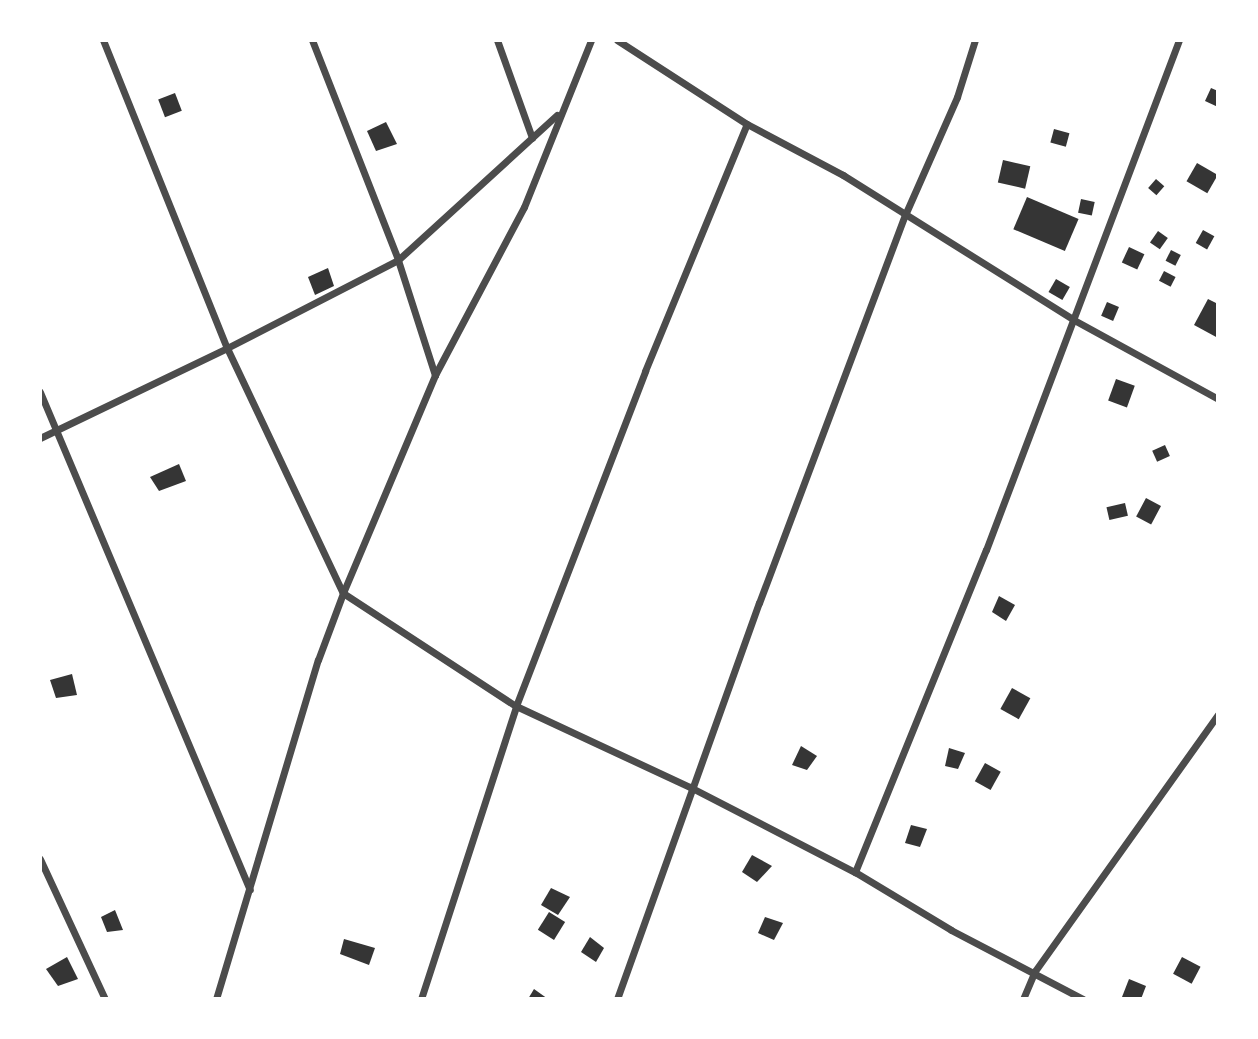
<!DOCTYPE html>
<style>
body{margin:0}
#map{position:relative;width:1258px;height:1039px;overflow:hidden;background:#fff;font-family:Helvetica,sans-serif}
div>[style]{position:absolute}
.building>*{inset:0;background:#353535;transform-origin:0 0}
.minor>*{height:7px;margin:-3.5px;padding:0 3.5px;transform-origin:3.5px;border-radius:3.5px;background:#4c4c4c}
span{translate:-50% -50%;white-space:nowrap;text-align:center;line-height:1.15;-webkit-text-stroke:5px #fff;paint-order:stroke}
.frame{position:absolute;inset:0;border:42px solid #fff;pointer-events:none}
</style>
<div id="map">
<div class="building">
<div style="clip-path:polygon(1211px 88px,1218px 91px,1218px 107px,1205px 101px)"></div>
<div style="left:175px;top:93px;width:19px;height:18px;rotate:69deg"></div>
<div style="clip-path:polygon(386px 122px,397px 144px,376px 151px,367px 131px)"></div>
<div style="left:1054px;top:129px;width:16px;height:14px;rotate:15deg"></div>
<div style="left:1003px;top:160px;width:28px;height:23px;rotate:13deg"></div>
<div style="left:1197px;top:163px;width:24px;height:21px;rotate:30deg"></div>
<div style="left:1156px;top:179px;width:11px;height:12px;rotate:41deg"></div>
<div style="left:1027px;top:197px;width:56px;height:35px;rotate:23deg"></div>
<div style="left:1081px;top:199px;width:14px;height:14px;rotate:12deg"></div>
<div style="left:1203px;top:230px;width:13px;height:15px;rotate:29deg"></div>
<div style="left:1158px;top:231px;width:12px;height:14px;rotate:35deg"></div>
<div style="left:1129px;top:247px;width:17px;height:17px;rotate:25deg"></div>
<div style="left:1171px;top:250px;width:11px;height:12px;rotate:27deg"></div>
<div style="clip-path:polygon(328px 268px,334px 286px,315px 295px,308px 277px)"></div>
<div style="left:1164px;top:271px;width:13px;height:11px;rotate:27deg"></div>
<div style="left:1056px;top:279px;width:16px;height:15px;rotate:30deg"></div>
<div style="clip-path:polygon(1208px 299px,1218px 304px,1218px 338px,1194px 325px)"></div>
<div style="left:1107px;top:302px;width:13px;height:15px;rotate:23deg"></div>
<div style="left:1116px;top:379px;width:20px;height:23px;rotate:20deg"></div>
<div style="left:1165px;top:445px;width:12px;height:14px;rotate:66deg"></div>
<div style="clip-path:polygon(179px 464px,186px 481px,159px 491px,150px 477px)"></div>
<div style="left:1146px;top:498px;width:17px;height:21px;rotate:28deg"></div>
<div style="left:1125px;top:503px;width:13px;height:19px;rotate:77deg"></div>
<div style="clip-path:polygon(999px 596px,1015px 605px,1006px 621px,992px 612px)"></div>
<div style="clip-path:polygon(72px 674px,77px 695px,56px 698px,50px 680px)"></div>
<div style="left:1012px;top:688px;width:21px;height:24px;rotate:29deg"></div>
<div style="clip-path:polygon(801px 746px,817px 756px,807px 770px,792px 765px)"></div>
<div style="clip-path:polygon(949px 748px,965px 753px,958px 769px,945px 766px)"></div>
<div style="left:985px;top:763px;width:18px;height:21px;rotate:29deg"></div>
<div style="clip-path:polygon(911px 825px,927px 829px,920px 847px,905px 843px)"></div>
<div style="clip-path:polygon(752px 855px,772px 866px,757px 882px,742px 872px)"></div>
<div style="clip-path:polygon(551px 888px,570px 897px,558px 915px,541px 905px)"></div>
<div style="clip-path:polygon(115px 910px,123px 930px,107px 932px,101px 917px)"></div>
<div style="left:549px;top:912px;width:19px;height:21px;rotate:32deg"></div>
<div style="clip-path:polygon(765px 917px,783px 923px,774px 940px,758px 933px)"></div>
<div style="clip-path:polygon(590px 937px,604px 948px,596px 962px,581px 952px)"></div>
<div style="clip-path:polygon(344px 939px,375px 948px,369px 965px,340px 954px)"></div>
<div style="clip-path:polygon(67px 957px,78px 979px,58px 986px,46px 969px)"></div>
<div style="left:1182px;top:957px;width:21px;height:19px;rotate:28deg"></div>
<div style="clip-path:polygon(1129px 979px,1146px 986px,1141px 999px,1122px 997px)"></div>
<div style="clip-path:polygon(534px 989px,548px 999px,528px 999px)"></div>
</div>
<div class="minor">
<div style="left:103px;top:40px;width:332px;rotate:68.1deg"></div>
<div style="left:227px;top:348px;width:271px;rotate:64.7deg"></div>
<div style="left:343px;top:593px;width:207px;rotate:33.2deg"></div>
<div style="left:516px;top:706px;width:192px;rotate:25deg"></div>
<div style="left:690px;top:787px;width:186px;rotate:27.3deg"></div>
<div style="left:855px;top:872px;width:112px;rotate:31.1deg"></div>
<div style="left:951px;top:930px;width:149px;rotate:27.6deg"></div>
<div style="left:312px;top:40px;width:236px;rotate:68.6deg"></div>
<div style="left:398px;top:260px;width:121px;rotate:72.2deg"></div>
<div style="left:497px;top:40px;width:104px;rotate:70.3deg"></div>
<div style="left:617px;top:40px;width:155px;rotate:32.9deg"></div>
<div style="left:747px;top:124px;width:109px;rotate:28deg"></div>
<div style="left:843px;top:175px;width:273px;rotate:32.1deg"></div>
<div style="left:1074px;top:320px;width:164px;rotate:28.7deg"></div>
<div style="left:40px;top:392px;width:540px;rotate:67.14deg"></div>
<div style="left:40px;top:438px;width:208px;rotate:-25.7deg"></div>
<div style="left:227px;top:348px;width:192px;rotate:-27.2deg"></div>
<div style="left:398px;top:260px;width:215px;rotate:-42.4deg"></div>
<div style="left:40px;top:859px;width:154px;rotate:65.1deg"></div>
<div style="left:855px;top:872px;width:348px;rotate:-67.9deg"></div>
<div style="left:986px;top:550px;width:545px;rotate:-69.27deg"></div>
<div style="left:216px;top:999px;width:354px;rotate:-73.3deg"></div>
<div style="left:318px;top:660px;width:72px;rotate:-69.5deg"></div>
<div style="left:343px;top:593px;width:237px;rotate:-67.1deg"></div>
<div style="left:435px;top:375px;width:190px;rotate:-62.1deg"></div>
<div style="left:524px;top:207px;width:180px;rotate:-68.1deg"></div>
<div style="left:421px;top:999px;width:308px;rotate:-72deg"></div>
<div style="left:516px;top:706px;width:359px;rotate:-68.9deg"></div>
<div style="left:645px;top:371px;width:267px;rotate:-67.6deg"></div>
<div style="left:617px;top:999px;width:421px;rotate:-70.3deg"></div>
<div style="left:759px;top:603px;width:415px;rotate:-69.4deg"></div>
<div style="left:905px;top:215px;width:129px;rotate:-66.2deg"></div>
<div style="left:957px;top:97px;width:60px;rotate:-72.5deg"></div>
<div style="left:1023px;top:999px;width:30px;rotate:-67deg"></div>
<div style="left:1035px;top:971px;width:315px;rotate:-54.5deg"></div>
</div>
<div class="frame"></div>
</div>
